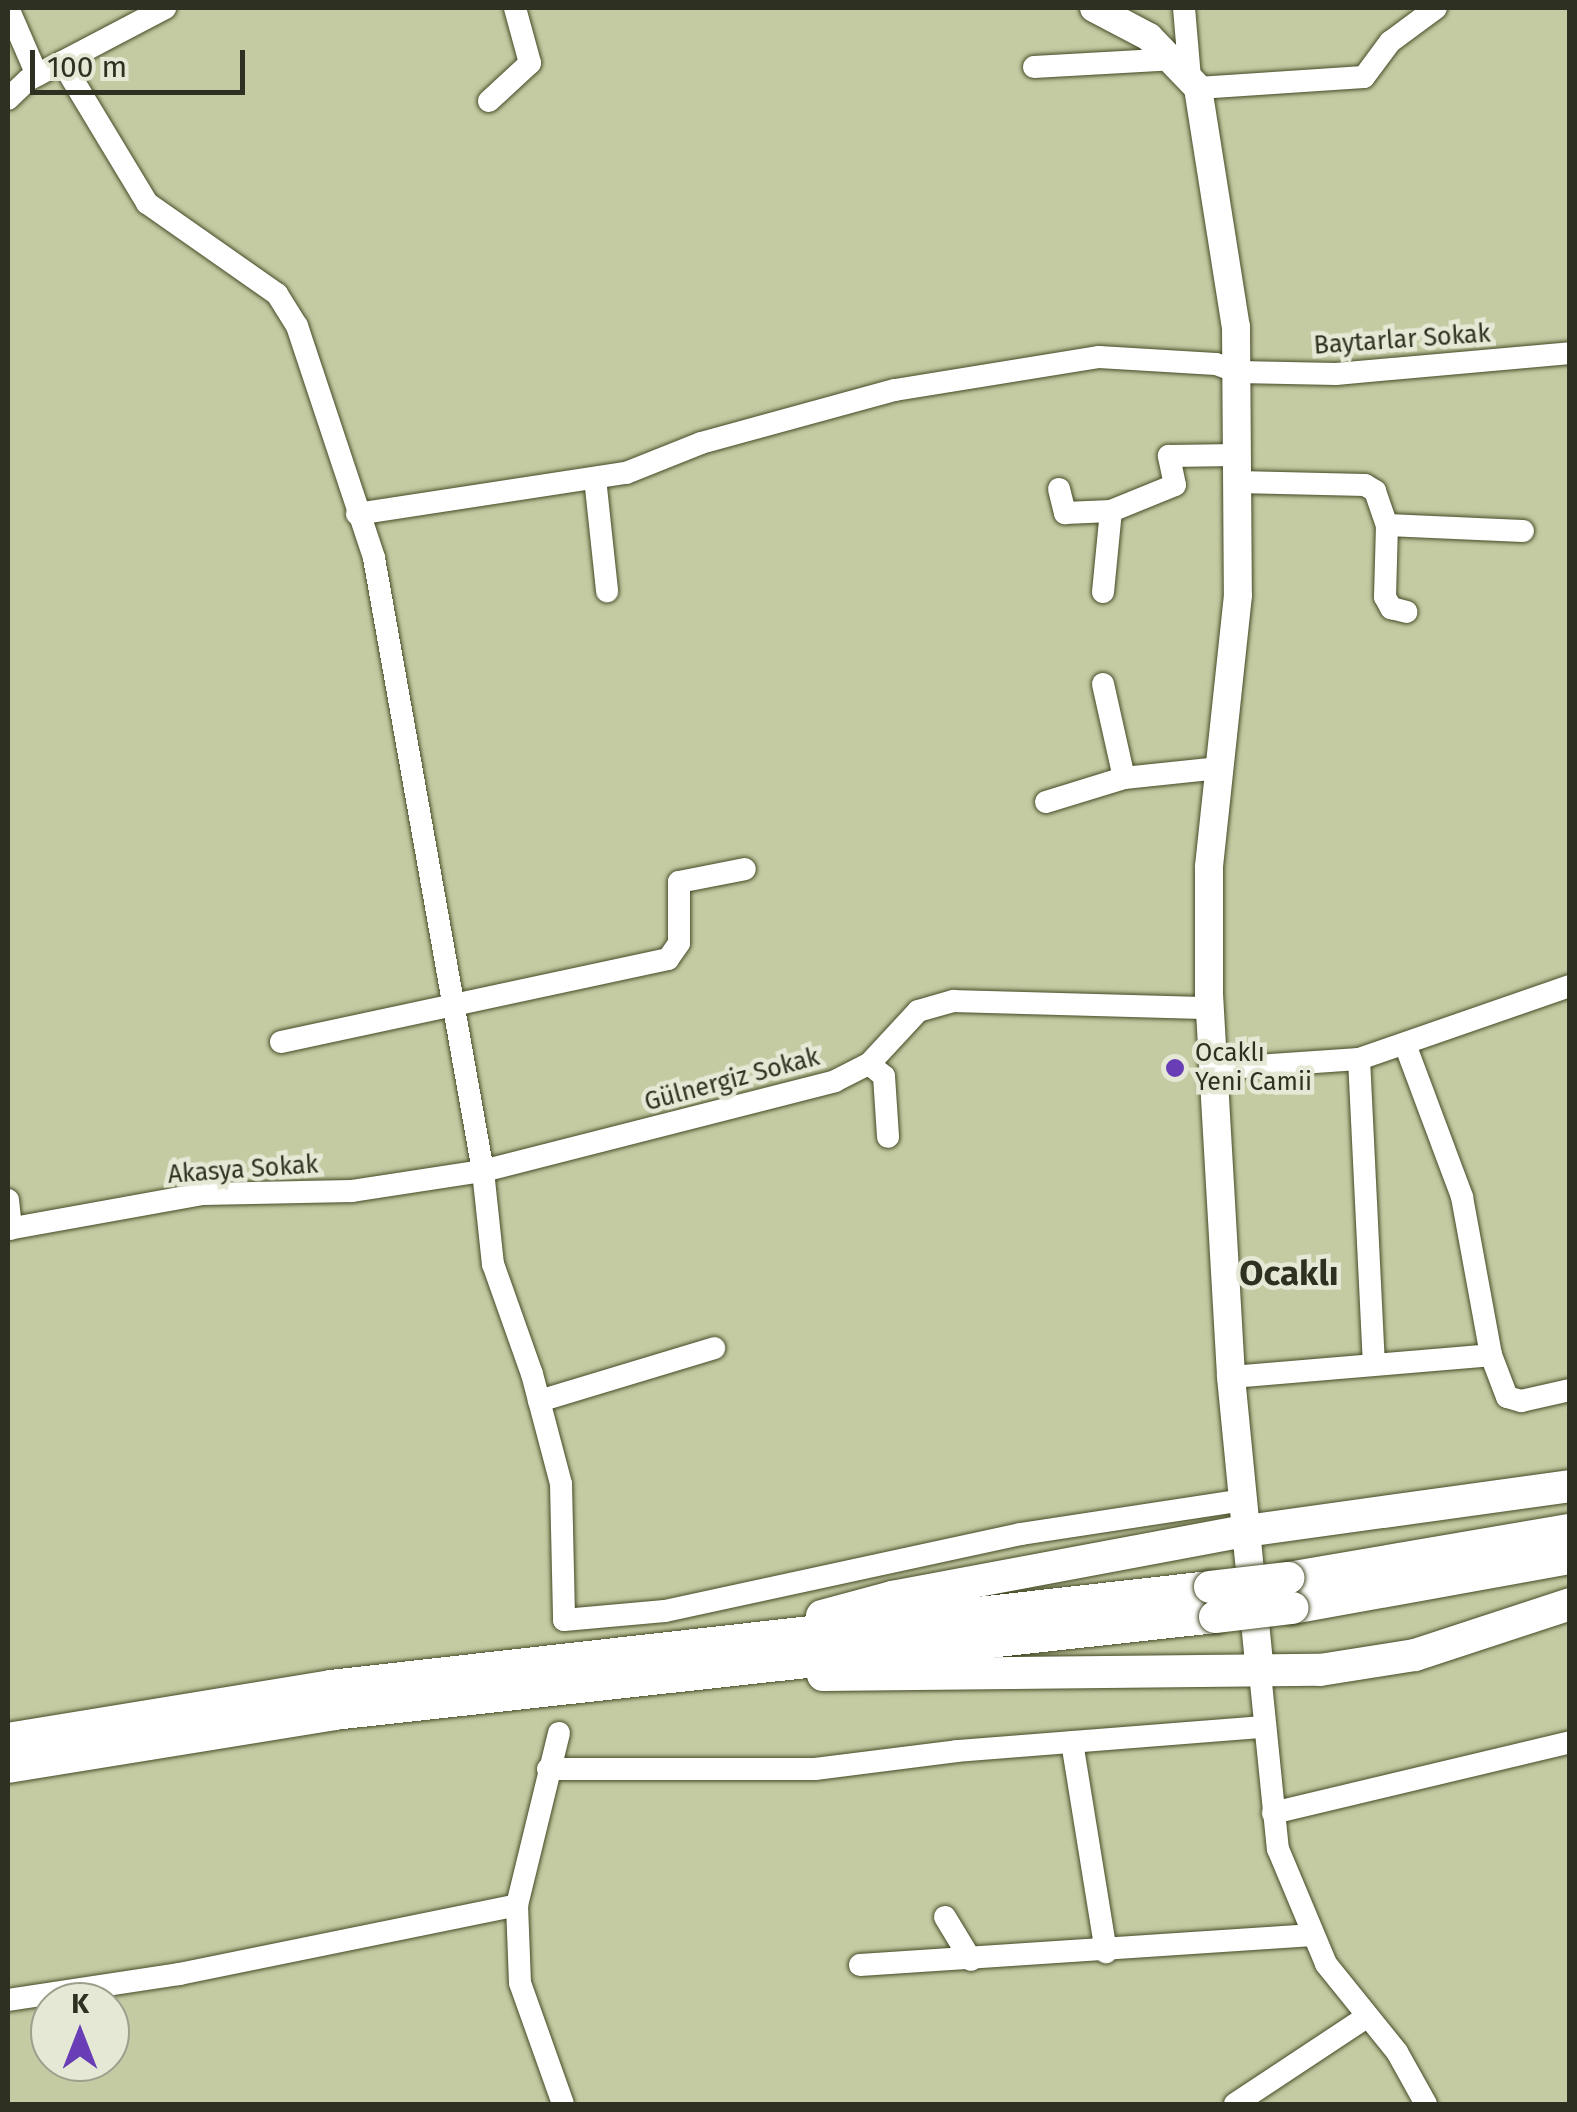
<!DOCTYPE html>
<meta charset="utf-8">
<style>
body{margin:0}
#map{position:relative;width:1577px;height:2112px;overflow:hidden;background:#c4caa2;font-family:"Fira Sans",sans-serif}
div>[style]{position:absolute}
.roads{filter:drop-shadow(0 0 2px #474b27) drop-shadow(0 0 2px #474b27)}
.minor>*{height:22px;margin:-11px;padding:0 11px;transform-origin:11px;border-radius:11px;background:#fff}
.major>*{height:28px;margin:-14px;padding:0 14px;transform-origin:14px;border-radius:14px;background:#fff}
.highway>*{height:32px;margin:-16px;padding:0 16px;transform-origin:16px;border-radius:16px;background:#fff}
.bridges{filter:drop-shadow(0 0 2px #474b27) drop-shadow(0 0 2px #474b27)}
.highway-bridge>*{height:32px;margin:-16px;padding:0 16px;transform-origin:16px;border-radius:16px;background:#fff}
.dots>*{width:28px;height:28px;translate:-50% -50%;box-sizing:border-box;border:5px solid #e5e8d4;border-radius:50%}
span{translate:-50% -50%;white-space:nowrap;text-align:center;line-height:1.15;-webkit-text-stroke:9px #e5e8d4;paint-order:stroke}
.street-label{font-size:25px;color:#2e3121}
.poi-label{font-size:25px;color:#2e3121}
.left{translate:0 -50%;text-align:left}
.district-label{font-size:35px;color:#2e3121;font-weight:700}
.frame{position:absolute;inset:0;border:10px solid #2e3121;pointer-events:none}
.north{position:absolute;left:30px;top:1982px;width:100px;height:100px;box-sizing:border-box;background:#e5e8d4;border:2px solid #9c9f8c;border-radius:50%;rotate:0deg;font-size:28px;font-weight:700;line-height:40px;text-align:center;color:#2e3121}
.north::after{content:'';display:block;margin:auto;width:35px;height:45px;background:#683db5;clip-path:polygon(50% 0,100% 100%,50% 72%,0 100%)}
.scale{position:absolute;left:30px;top:50px;width:215px;height:45px;box-sizing:border-box;border:5px solid #2e3121;border-top:0;padding-left:12px;font-size:30px;line-height:35px;white-space:nowrap;color:#2e3121;-webkit-text-stroke:8px #e5e8d4;paint-order:stroke}
</style>
<div id="map">
<div class="roads">
<div class="minor">
<div style="left:8px;top:8px;width:73px;rotate:66.6deg"></div>
<div style="left:1184px;top:8px;width:70px;rotate:85.1deg"></div>
<div style="left:62px;top:62px;width:165px;rotate:58.9deg"></div>
<div style="left:147px;top:203px;width:159px;rotate:35deg"></div>
<div style="left:277px;top:294px;width:38px;rotate:58deg"></div>
<div style="left:297px;top:326px;width:244px;rotate:71.6deg"></div>
<div style="left:374px;top:558px;width:623px;rotate:79.92deg"></div>
<div style="left:483px;top:1171px;width:94px;rotate:83.9deg"></div>
<div style="left:493px;top:1264px;width:117px;rotate:70.5deg"></div>
<div style="left:532px;top:1374px;width:114px;rotate:75.2deg"></div>
<div style="left:561px;top:1484px;width:136px;rotate:88.7deg"></div>
<div style="left:564px;top:1620px;width:101px;rotate:-5.1deg"></div>
<div style="left:665px;top:1611px;width:364px;rotate:-12.2deg"></div>
<div style="left:1021px;top:1534px;width:225px;rotate:-8.7deg"></div>
<div style="left:1034px;top:67px;width:142px;rotate:-3.2deg"></div>
<div style="left:1198px;top:88px;width:166px;rotate:-3.8deg"></div>
<div style="left:1364px;top:77px;width:44px;rotate:-53.4deg"></div>
<div style="left:1390px;top:42px;width:57px;rotate:-36.5deg"></div>
<div style="left:8px;top:99px;width:28px;rotate:-44deg"></div>
<div style="left:28px;top:80px;width:155px;rotate:-27.7deg"></div>
<div style="left:489px;top:101px;width:56px;rotate:-42.8deg"></div>
<div style="left:530px;top:63px;width:57px;rotate:-105.3deg"></div>
<div style="left:595px;top:478px;width:114px;rotate:83.9deg"></div>
<div style="left:1238px;top:482px;width:127px;rotate:1.4deg"></div>
<div style="left:1365px;top:485px;width:12px;rotate:31deg"></div>
<div style="left:1375px;top:491px;width:36px;rotate:71deg"></div>
<div style="left:1387px;top:525px;width:72px;rotate:91.6deg"></div>
<div style="left:1385px;top:597px;width:13px;rotate:61deg"></div>
<div style="left:1391px;top:608px;width:16px;rotate:14deg"></div>
<div style="left:1059px;top:489px;width:25px;rotate:76deg"></div>
<div style="left:1065px;top:513px;width:46px;rotate:-2.5deg"></div>
<div style="left:357px;top:514px;width:272px;rotate:-8.7deg"></div>
<div style="left:626px;top:473px;width:81px;rotate:-21.8deg"></div>
<div style="left:701px;top:443px;width:201px;rotate:-15.3deg"></div>
<div style="left:895px;top:390px;width:207px;rotate:-9.2deg"></div>
<div style="left:1099px;top:357px;width:117px;rotate:3.4deg"></div>
<div style="left:1216px;top:364px;width:23px;rotate:20deg"></div>
<div style="left:1238px;top:372px;width:98px;rotate:1.2deg"></div>
<div style="left:1336px;top:374px;width:235px;rotate:-5.1deg"></div>
<div style="left:1387px;top:525px;width:136px;rotate:2.5deg"></div>
<div style="left:1103px;top:592px;width:81px;rotate:-84.4deg"></div>
<div style="left:1111px;top:511px;width:69px;rotate:-22.1deg"></div>
<div style="left:1175px;top:485px;width:30px;rotate:-102deg"></div>
<div style="left:1169px;top:456px;width:69px;rotate:-0.8deg"></div>
<div style="left:1103px;top:684px;width:96px;rotate:77.4deg"></div>
<div style="left:1046px;top:802px;width:82px;rotate:-17.1deg"></div>
<div style="left:1124px;top:778px;width:96px;rotate:-6deg"></div>
<div style="left:281px;top:1042px;width:396px;rotate:-12.1deg"></div>
<div style="left:668px;top:959px;width:19px;rotate:-55deg"></div>
<div style="left:679px;top:943px;width:61px;rotate:-90deg"></div>
<div style="left:679px;top:882px;width:67px;rotate:-11.1deg"></div>
<div style="left:1406px;top:1047px;width:160px;rotate:69.5deg"></div>
<div style="left:1462px;top:1197px;width:161px;rotate:79.6deg"></div>
<div style="left:1491px;top:1355px;width:45px;rotate:69.1deg"></div>
<div style="left:1507px;top:1397px;width:15px;rotate:16deg"></div>
<div style="left:1521px;top:1401px;width:50px;rotate:-12.7deg"></div>
<div style="left:1359px;top:1059px;width:302px;rotate:87.2deg"></div>
<div style="left:869px;top:1064px;width:19px;rotate:39deg"></div>
<div style="left:884px;top:1076px;width:61px;rotate:86.2deg"></div>
<div style="left:1213px;top:1069px;width:146px;rotate:-3.9deg"></div>
<div style="left:1359px;top:1059px;width:223px;rotate:-19.1deg"></div>
<div style="left:8px;top:1200px;width:29px;rotate:84deg"></div>
<div style="left:8px;top:1229px;width:198px;rotate:-10.2deg"></div>
<div style="left:203px;top:1194px;width:149px;rotate:-1.2deg"></div>
<div style="left:352px;top:1191px;width:133px;rotate:-8.7deg"></div>
<div style="left:483px;top:1171px;width:363px;rotate:-14.3deg"></div>
<div style="left:835px;top:1081px;width:38px;rotate:-27deg"></div>
<div style="left:869px;top:1064px;width:72px;rotate:-47.2deg"></div>
<div style="left:918px;top:1011px;width:37px;rotate:-16deg"></div>
<div style="left:954px;top:1001px;width:256px;rotate:1.6deg"></div>
<div style="left:1231px;top:1377px;width:261px;rotate:-4.8deg"></div>
<div style="left:539px;top:1401px;width:183px;rotate:-16.8deg"></div>
<div style="left:1260px;top:1673px;width:177px;rotate:84.2deg"></div>
<div style="left:1278px;top:1849px;width:125px;rotate:67.3deg"></div>
<div style="left:1326px;top:1964px;width:113px;rotate:51.1deg"></div>
<div style="left:1397px;top:2052px;width:60px;rotate:60.9deg"></div>
<div style="left:559px;top:1733px;width:177px;rotate:103.7deg"></div>
<div style="left:517px;top:1905px;width:78px;rotate:87.8deg"></div>
<div style="left:520px;top:1983px;width:128px;rotate:70.4deg"></div>
<div style="left:1072px;top:1742px;width:213px;rotate:80.8deg"></div>
<div style="left:548px;top:1769px;width:267px"></div>
<div style="left:815px;top:1769px;width:143px;rotate:-7.2deg"></div>
<div style="left:957px;top:1751px;width:309px;rotate:-4.5deg"></div>
<div style="left:1273px;top:1813px;width:305px;rotate:-13.4deg"></div>
<div style="left:945px;top:1917px;width:50px;rotate:58.8deg"></div>
<div style="left:860px;top:1965px;width:454px;rotate:-3.8deg"></div>
<div style="left:8px;top:2000px;width:173px;rotate:-8.6deg"></div>
<div style="left:179px;top:1974px;width:345px;rotate:-11.5deg"></div>
<div style="left:1235px;top:2104px;width:159px;rotate:-33.5deg"></div>
</div>
<div class="major">
<div style="left:1094px;top:8px;width:62px;rotate:27.8deg"></div>
<div style="left:1149px;top:37px;width:71px;rotate:46.1deg"></div>
<div style="left:1198px;top:88px;width:242px;rotate:81deg"></div>
<div style="left:1236px;top:327px;width:268px;rotate:89.6deg"></div>
<div style="left:1238px;top:595px;width:274px;rotate:96.1deg"></div>
<div style="left:1209px;top:867px;width:127px;rotate:90deg"></div>
<div style="left:1209px;top:994px;width:384px;rotate:86.7deg"></div>
<div style="left:1231px;top:1377px;width:297px;rotate:84.4deg"></div>
</div>
<div class="highway">
<div style="left:1288px;top:1578px;width:286px;rotate:-9.7deg"></div>
<div style="left:1292px;top:1608px;width:282px;rotate:-10.2deg"></div>
<div style="left:822px;top:1616px;width:73px;rotate:-15.2deg"></div>
<div style="left:892px;top:1597px;width:360px;rotate:-10.6deg"></div>
<div style="left:1246px;top:1531px;width:327px;rotate:-7.9deg"></div>
<div style="left:823px;top:1675px;width:497px;rotate:-0.6deg"></div>
<div style="left:1320px;top:1670px;width:96px;rotate:-9deg"></div>
<div style="left:1415px;top:1655px;width:163px;rotate:-18.2deg"></div>
<div style="left:8px;top:1739px;width:327px;rotate:-9.3deg"></div>
<div style="left:331px;top:1686px;width:885px;rotate:-6.43deg"></div>
<div style="left:8px;top:1767px;width:330px;rotate:-9.2deg"></div>
<div style="left:334px;top:1714px;width:886px;rotate:-6.28deg"></div>
</div>
</div>
<div class="bridges">
<div class="highway-bridge">
<div style="left:1210px;top:1587px;width:79px;rotate:-6.6deg"></div>
<div style="left:1215px;top:1617px;width:78px;rotate:-6.7deg"></div>
</div>
</div>
<div class="dots">
<div style="left:1175px;top:1068px;background:#683db5"></div>
</div>
<div class="street-label">
<span style="left:1402px;top:340px;rotate:-4deg">Baytarlar Sokak</span>
<span style="left:732px;top:1080px;rotate:-15deg">Gülnergiz Sokak</span>
<span style="left:243px;top:1170px;rotate:-4deg">Akasya Sokak</span>
</div>
<div class="poi-label">
<span class="left" style="left:1195px;top:1068px">Ocaklı<br>Yeni Camii</span>
</div>
<div class="district-label">
<span style="left:1289px;top:1273px">Ocaklı</span>
</div>
<div class="frame"></div>
<div class="north">K</div>
<div class="scale">100 m</div>
</div>
